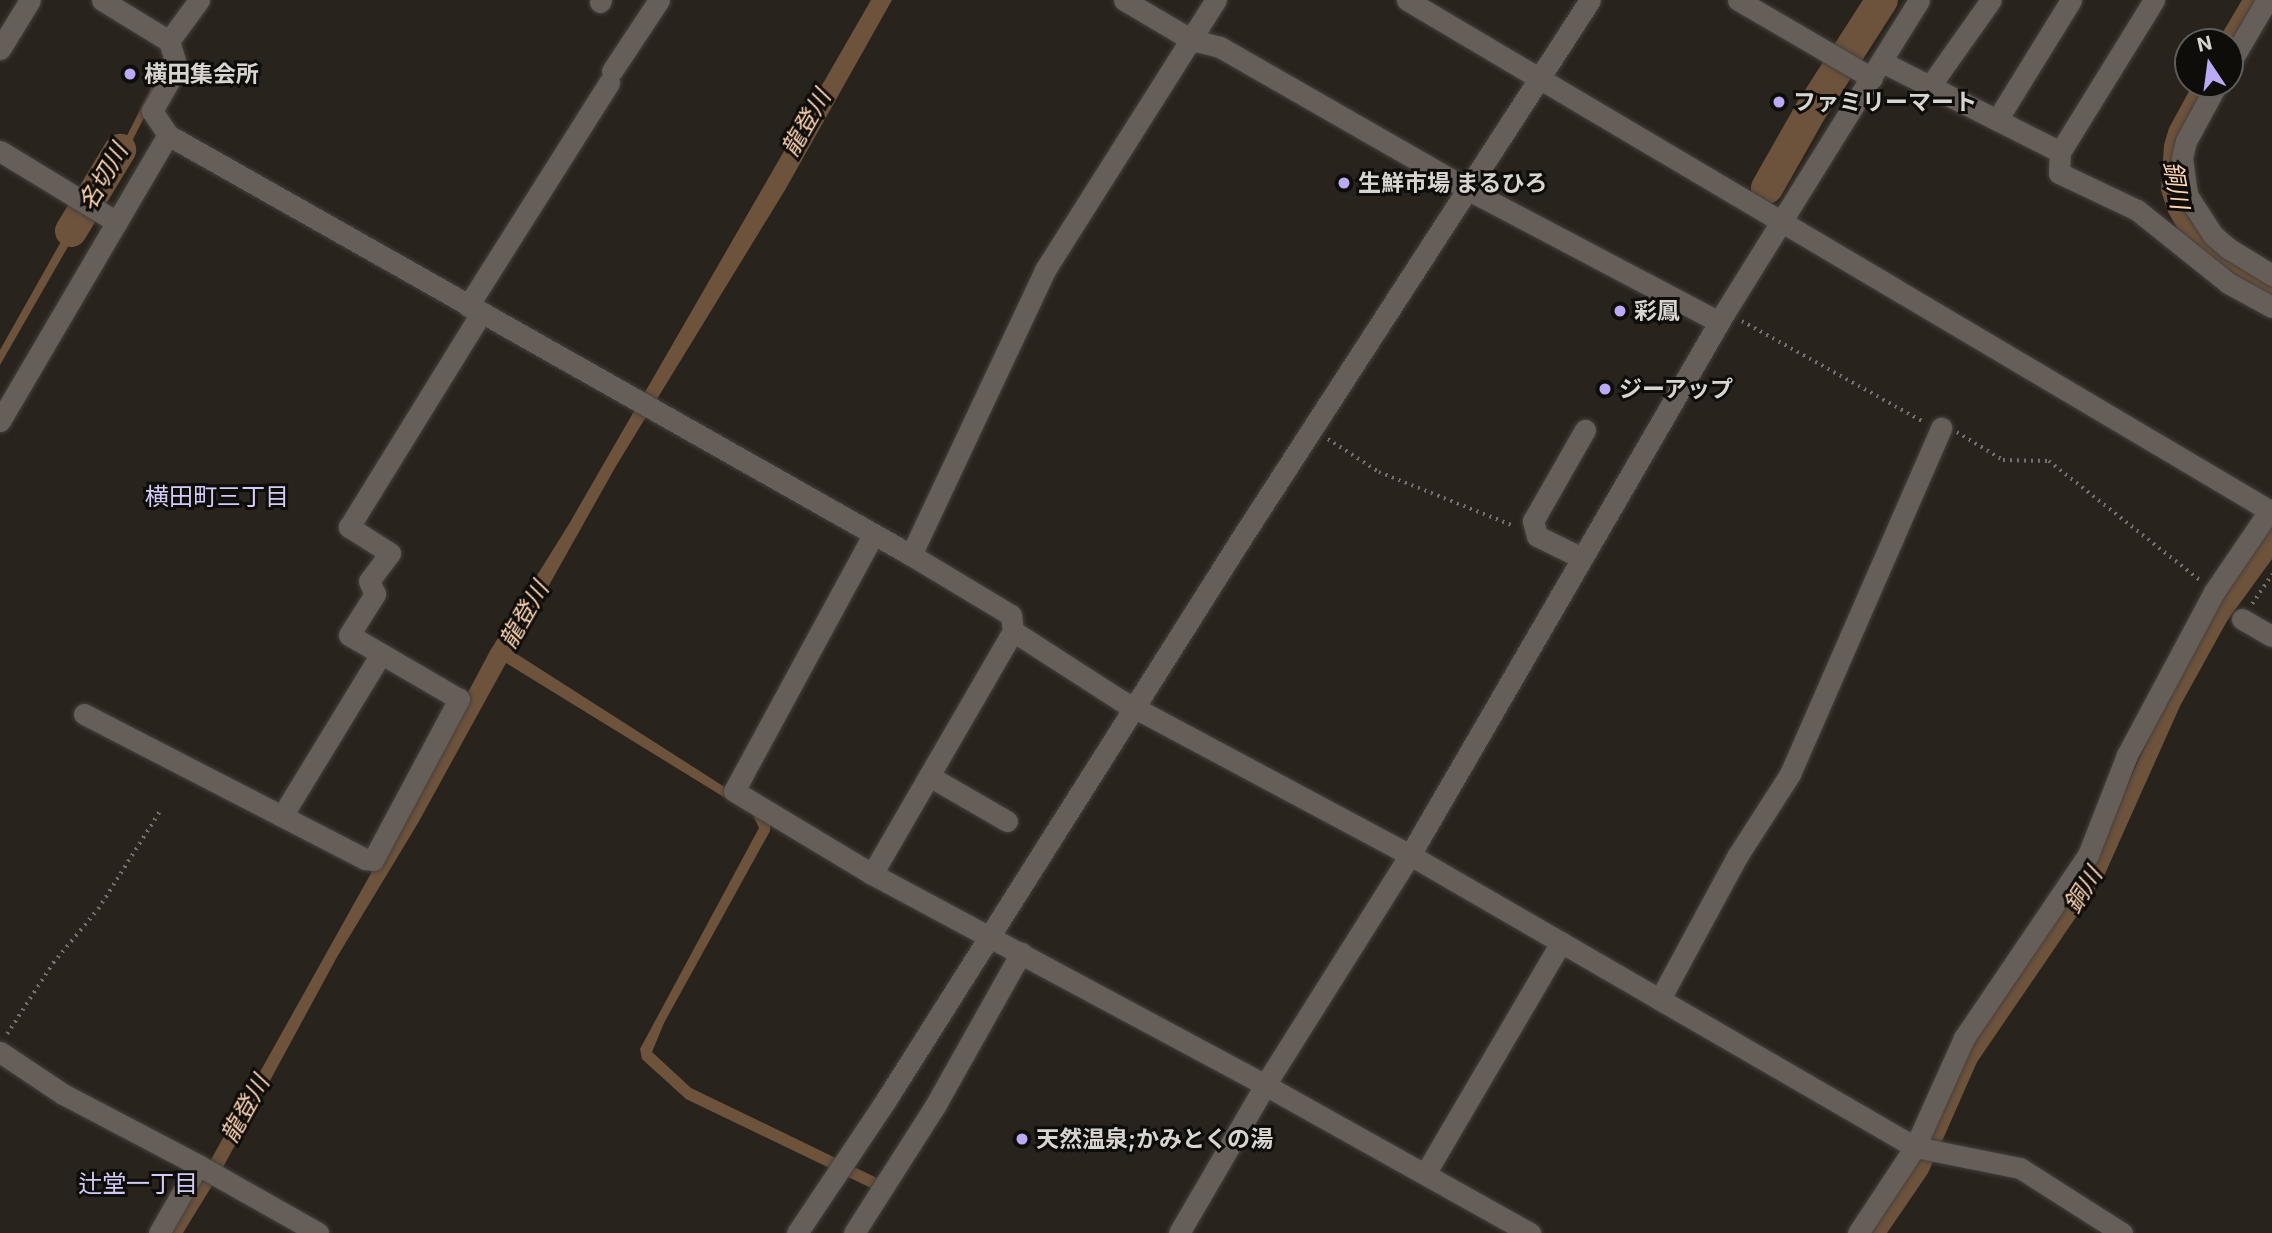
<!DOCTYPE html>
<meta charset="utf-8">
<style>
body{margin:0}
#map{position:relative;width:2272px;height:1233px;overflow:hidden;background:#29231d;font-family:Inter,"Noto Sans JP",sans-serif}
div>[style]{position:absolute}
.water>*{inset:0;background:#6e533c;transform-origin:0 0}
.river>*{height:32px;margin:-16px;padding:0 16px;transform-origin:16px;border-radius:16px;background:#6e533c}
.path>*{height:3.5px;margin-top:-1.75px;transform-origin:0;background:repeating-linear-gradient(90deg,#75706b 0 2px,transparent 0 7px)}
.roads{filter:drop-shadow(0 0 2px #45403c) drop-shadow(0 0 2px #45403c)}
.minor>*{height:21px;margin:-10.5px;padding:0 10.5px;transform-origin:10.5px;border-radius:10.5px;background:#665f59}
.dots>*{width:19px;height:19px;translate:-50% -50%;box-sizing:border-box;border:4px solid #0f0d0a;border-radius:50%}
span{translate:-50% -50%;white-space:nowrap;text-align:center;line-height:1.15;-webkit-text-stroke:6px #0f0d0a;paint-order:stroke}
.poi-label{font-size:23px;color:#d8d4d0;font-weight:700}
.left{translate:0 -50%;text-align:left}
.water-label{font-size:24px;color:#fdd3b2;font-style:italic}
.neighbourhood-label{font-size:24px;color:#d3cbf7}
.north{position:absolute;left:2174px;top:28px;width:70px;height:70px;box-sizing:border-box;background:#0f0d0a;border:2px solid #5f5d59;border-radius:50%;rotate:347deg;font-size:19px;font-weight:700;line-height:28px;text-align:center;color:#d8d4d0}
.north::after{content:'';display:block;margin:auto;width:24px;height:32px;background:#bbaaf6;clip-path:polygon(50% 0,100% 100%,50% 72%,0 100%)}
</style>
<div id="map">
<div class="water">
<div style="clip-path:polygon(871px 0,892px 0,785px 190px,616px 466px,512px 651px,770px 816px,770px 831px,664px 1023px,652px 1052px,691px 1088px,879px 1179px,873px 1189px,686px 1099px,642px 1059px,640px 1049px,759px 828px,753px 815px,506px 663px,418px 823px,337px 957px,221px 1171px,183px 1233px,170px 1233px,384px 850px,490px 651px,569px 524px)"></div>
<div style="clip-path:polygon(2242px 0,2263px 0,2230px 55px,2230px 42px,2217px 42px)"></div>
<div style="left:166px;top:59px;width:7px;height:142px;rotate:27deg"></div>
<div style="clip-path:polygon(2193px 84px,2213px 84px,2193px 117px,2184px 199px,2272px 283px,2272px 301px,2219px 271px,2180px 233px,2168px 212px,2161px 190px,2164px 145px,2169px 128px)"></div>
<div style="clip-path:polygon(81px 206px,89px 210px,0 365px,0 350px)"></div>
<div style="clip-path:polygon(2272px 525px,2272px 559px,2227px 621px,2180px 706px,2104px 876px,1977px 1062px,1928px 1173px,1887px 1233px,1867px 1233px,1961px 1061px,2116px 810px,2176px 678px,2219px 602px)"></div>
</div>
<div class="river">
<div style="left:1767px;top:188px;width:87px;rotate:-60.5deg"></div>
<div style="left:1810px;top:112px;width:133px;rotate:-57.3deg"></div>
<div style="left:71px;top:231px;width:95px;rotate:-58.8deg"></div>
</div>
<div class="path">
<div style="left:1742px;top:321px;width:210px;rotate:29.1deg"></div>
<div style="left:1957px;top:432px;width:54px;rotate:31.3deg"></div>
<div style="left:2003px;top:460px;width:46px;rotate:1.2deg"></div>
<div style="left:2049px;top:461px;width:194px;rotate:38.3deg"></div>
<div style="left:1328px;top:439px;width:61px;rotate:32.9deg"></div>
<div style="left:1379px;top:472px;width:145px;rotate:21.8deg"></div>
<div style="left:2252px;top:604px;width:36px;rotate:-56deg"></div>
<div style="left:7px;top:1034px;width:85px;rotate:-57.1deg"></div>
<div style="left:53px;top:963px;width:70px;rotate:-50.2deg"></div>
<div style="left:98px;top:909px;width:116px;rotate:-57.7deg"></div>
</div>
<div class="roads">
<div class="minor">
<div style="left:102px;top:0;width:79px;rotate:31.5deg"></div>
<div style="left:169px;top:41px;width:27px;rotate:73deg"></div>
<div style="left:177px;top:67px;width:51px;rotate:119.6deg"></div>
<div style="left:152px;top:111px;width:29px;rotate:56deg"></div>
<div style="left:168px;top:135px;width:853px;rotate:29.48deg"></div>
<div style="left:911px;top:555px;width:117px;rotate:31deg"></div>
<div style="left:1011px;top:615px;width:16px;rotate:83deg"></div>
<div style="left:1013px;top:631px;width:281px;rotate:120.1deg"></div>
<div style="left:1124px;top:0;width:79px;rotate:30.5deg"></div>
<div style="left:1192px;top:40px;width:29px;rotate:14deg"></div>
<div style="left:1220px;top:47px;width:302px;rotate:29.8deg"></div>
<div style="left:1482px;top:197px;width:268px;rotate:27.8deg"></div>
<div style="left:1407px;top:0;width:1005px;rotate:30.62deg"></div>
<div style="left:1738px;top:0;width:155px;rotate:30.2deg"></div>
<div style="left:2154px;top:0;width:179px;rotate:121.7deg"></div>
<div style="left:2060px;top:152px;width:21px;rotate:93deg"></div>
<div style="left:2059px;top:173px;width:86px;rotate:25.4deg"></div>
<div style="left:2137px;top:210px;width:117px;rotate:38.7deg"></div>
<div style="left:2228px;top:283px;width:50px;rotate:28.6deg"></div>
<div style="left:600px;top:2px;width:2px;rotate:-63deg"></div>
<div style="left:169px;top:41px;width:51px;rotate:-53.8deg"></div>
<div style="left:0;top:49px;width:57px;rotate:-58.5deg"></div>
<div style="left:1882px;top:62px;width:199px;rotate:26.8deg"></div>
<div style="left:2230px;top:63px;width:73px;rotate:-59.6deg"></div>
<div style="left:612px;top:71px;width:85px;rotate:-56.5deg"></div>
<div style="left:2217px;top:84px;width:65px;rotate:118.5deg"></div>
<div style="left:2186px;top:141px;width:17px;rotate:103deg"></div>
<div style="left:2182px;top:158px;width:37px;rotate:82deg"></div>
<div style="left:2187px;top:195px;width:48px;rotate:57deg"></div>
<div style="left:2213px;top:235px;width:20px;rotate:41deg"></div>
<div style="left:2228px;top:248px;width:52px;rotate:31.5deg"></div>
<div style="left:1930px;top:86px;width:105px;rotate:-54.7deg"></div>
<div style="left:1997px;top:120px;width:141px;rotate:-58.3deg"></div>
<div style="left:0;top:151px;width:137px;rotate:31.3deg"></div>
<div style="left:468px;top:306px;width:264px;rotate:-57.7deg"></div>
<div style="left:0;top:421px;width:332px;rotate:-59.6deg"></div>
<div style="left:873px;top:535px;width:291px;rotate:118.5deg"></div>
<div style="left:734px;top:791px;width:161px;rotate:31deg"></div>
<div style="left:872px;top:874px;width:446px;rotate:28.2deg"></div>
<div style="left:1265px;top:1085px;width:304px;rotate:29.2deg"></div>
<div style="left:911px;top:555px;width:315px;rotate:-64.8deg"></div>
<div style="left:1045px;top:270px;width:320px;rotate:-57.7deg"></div>
<div style="left:1582px;top:558px;width:50px;rotate:-153.9deg"></div>
<div style="left:1537px;top:536px;width:16px;rotate:-105deg"></div>
<div style="left:1533px;top:521px;width:105px;rotate:-60.3deg"></div>
<div style="left:2242px;top:619px;width:34px;rotate:30deg"></div>
<div style="left:1013px;top:631px;width:127px;rotate:32.8deg"></div>
<div style="left:1120px;top:700px;width:329px;rotate:28.1deg"></div>
<div style="left:1410px;top:855px;width:583px;rotate:30.04deg"></div>
<div style="left:1915px;top:1147px;width:107px;rotate:11.3deg"></div>
<div style="left:2020px;top:1168px;width:121px;rotate:32.5deg"></div>
<div style="left:84px;top:714px;width:316px;rotate:27.3deg"></div>
<div style="left:365px;top:859px;width:8px;rotate:7deg"></div>
<div style="left:373px;top:860px;width:183px;rotate:-61.9deg"></div>
<div style="left:459px;top:699px;width:127px;rotate:-149.8deg"></div>
<div style="left:349px;top:635px;width:49px;rotate:-57.6deg"></div>
<div style="left:375px;top:594px;width:14px;rotate:-115deg"></div>
<div style="left:369px;top:581px;width:35px;rotate:-53deg"></div>
<div style="left:390px;top:553px;width:49px;rotate:-147.6deg"></div>
<div style="left:349px;top:527px;width:251px;rotate:-58.3deg"></div>
<div style="left:929px;top:776px;width:90px;rotate:30deg"></div>
<div style="left:282px;top:816px;width:190px;rotate:-58.6deg"></div>
<div style="left:1660px;top:999px;width:164px;rotate:-61.6deg"></div>
<div style="left:1738px;top:855px;width:96px;rotate:-57.3deg"></div>
<div style="left:1790px;top:774px;width:378px;rotate:-66.4deg"></div>
<div style="left:0;top:1052px;width:76px;rotate:33.7deg"></div>
<div style="left:63px;top:1094px;width:153px;rotate:27.7deg"></div>
<div style="left:198px;top:1165px;width:138px;rotate:29.5deg"></div>
<div style="left:1425px;top:1174px;width:269px;rotate:-59.6deg"></div>
<div style="left:159px;top:1233px;width:78px;rotate:-60.2deg"></div>
<div style="left:797px;top:1233px;width:160px;rotate:-56.2deg"></div>
<div style="left:886px;top:1100px;width:670px;rotate:-57.69deg"></div>
<div style="left:1244px;top:534px;width:636px;rotate:-57.06deg"></div>
<div style="left:854px;top:1233px;width:151px;rotate:-57.5deg"></div>
<div style="left:935px;top:1106px;width:176px;rotate:-60.7deg"></div>
<div style="left:1179px;top:1233px;width:171px;rotate:-59.8deg"></div>
<div style="left:1265px;top:1085px;width:272px;rotate:-57.8deg"></div>
<div style="left:1410px;top:855px;width:628px;rotate:-59.88deg"></div>
<div style="left:1725px;top:312px;width:367px;rotate:-58.1deg"></div>
<div style="left:1858px;top:1233px;width:103px;rotate:-56.5deg"></div>
<div style="left:1915px;top:1147px;width:120px;rotate:-65.8deg"></div>
<div style="left:1964px;top:1038px;width:221px;rotate:-55.9deg"></div>
<div style="left:2088px;top:855px;width:107px;rotate:-68.7deg"></div>
<div style="left:2127px;top:755px;width:185px;rotate:-61.9deg"></div>
<div style="left:2214px;top:592px;width:98px;rotate:-55.8deg"></div>
</div>
</div>
<div class="dots">
<div style="left:130px;top:74px;background:#bbaaf6"></div>
<div style="left:1779px;top:102px;background:#bbaaf6"></div>
<div style="left:1344px;top:183px;background:#bbaaf6"></div>
<div style="left:1620px;top:311px;background:#bbaaf6"></div>
<div style="left:1605px;top:389px;background:#bbaaf6"></div>
<div style="left:1022px;top:1139px;background:#bbaaf6"></div>
</div>
<div class="poi-label">
<span class="left" style="left:144px;top:74px">横田集会所</span>
<span class="left" style="left:1793px;top:102px">ファミリーマート</span>
<span class="left" style="left:1358px;top:183px">生鮮市場 まるひろ</span>
<span class="left" style="left:1634px;top:311px">彩鳳</span>
<span class="left" style="left:1619px;top:389px">ジーアップ</span>
<span class="left" style="left:1036px;top:1139px">天然温泉;かみとくの湯</span>
</div>
<div class="water-label">
<span style="left:806px;top:123px;rotate:-60deg">龍登川</span>
<span style="left:103px;top:177px;rotate:-60deg">名切川</span>
<span style="left:2176px;top:185px;rotate:80deg">銅川</span>
<span style="left:524px;top:615px;rotate:-60deg">龍登川</span>
<span style="left:2083px;top:890px;rotate:-58deg">銅川</span>
<span style="left:245px;top:1109px;rotate:-61deg">龍登川</span>
</div>
<div class="neighbourhood-label">
<span style="left:217px;top:497px">横田町三丁目</span>
<span style="left:138px;top:1184px">辻堂一丁目</span>
</div>
<div class="north">N</div>
</div>
